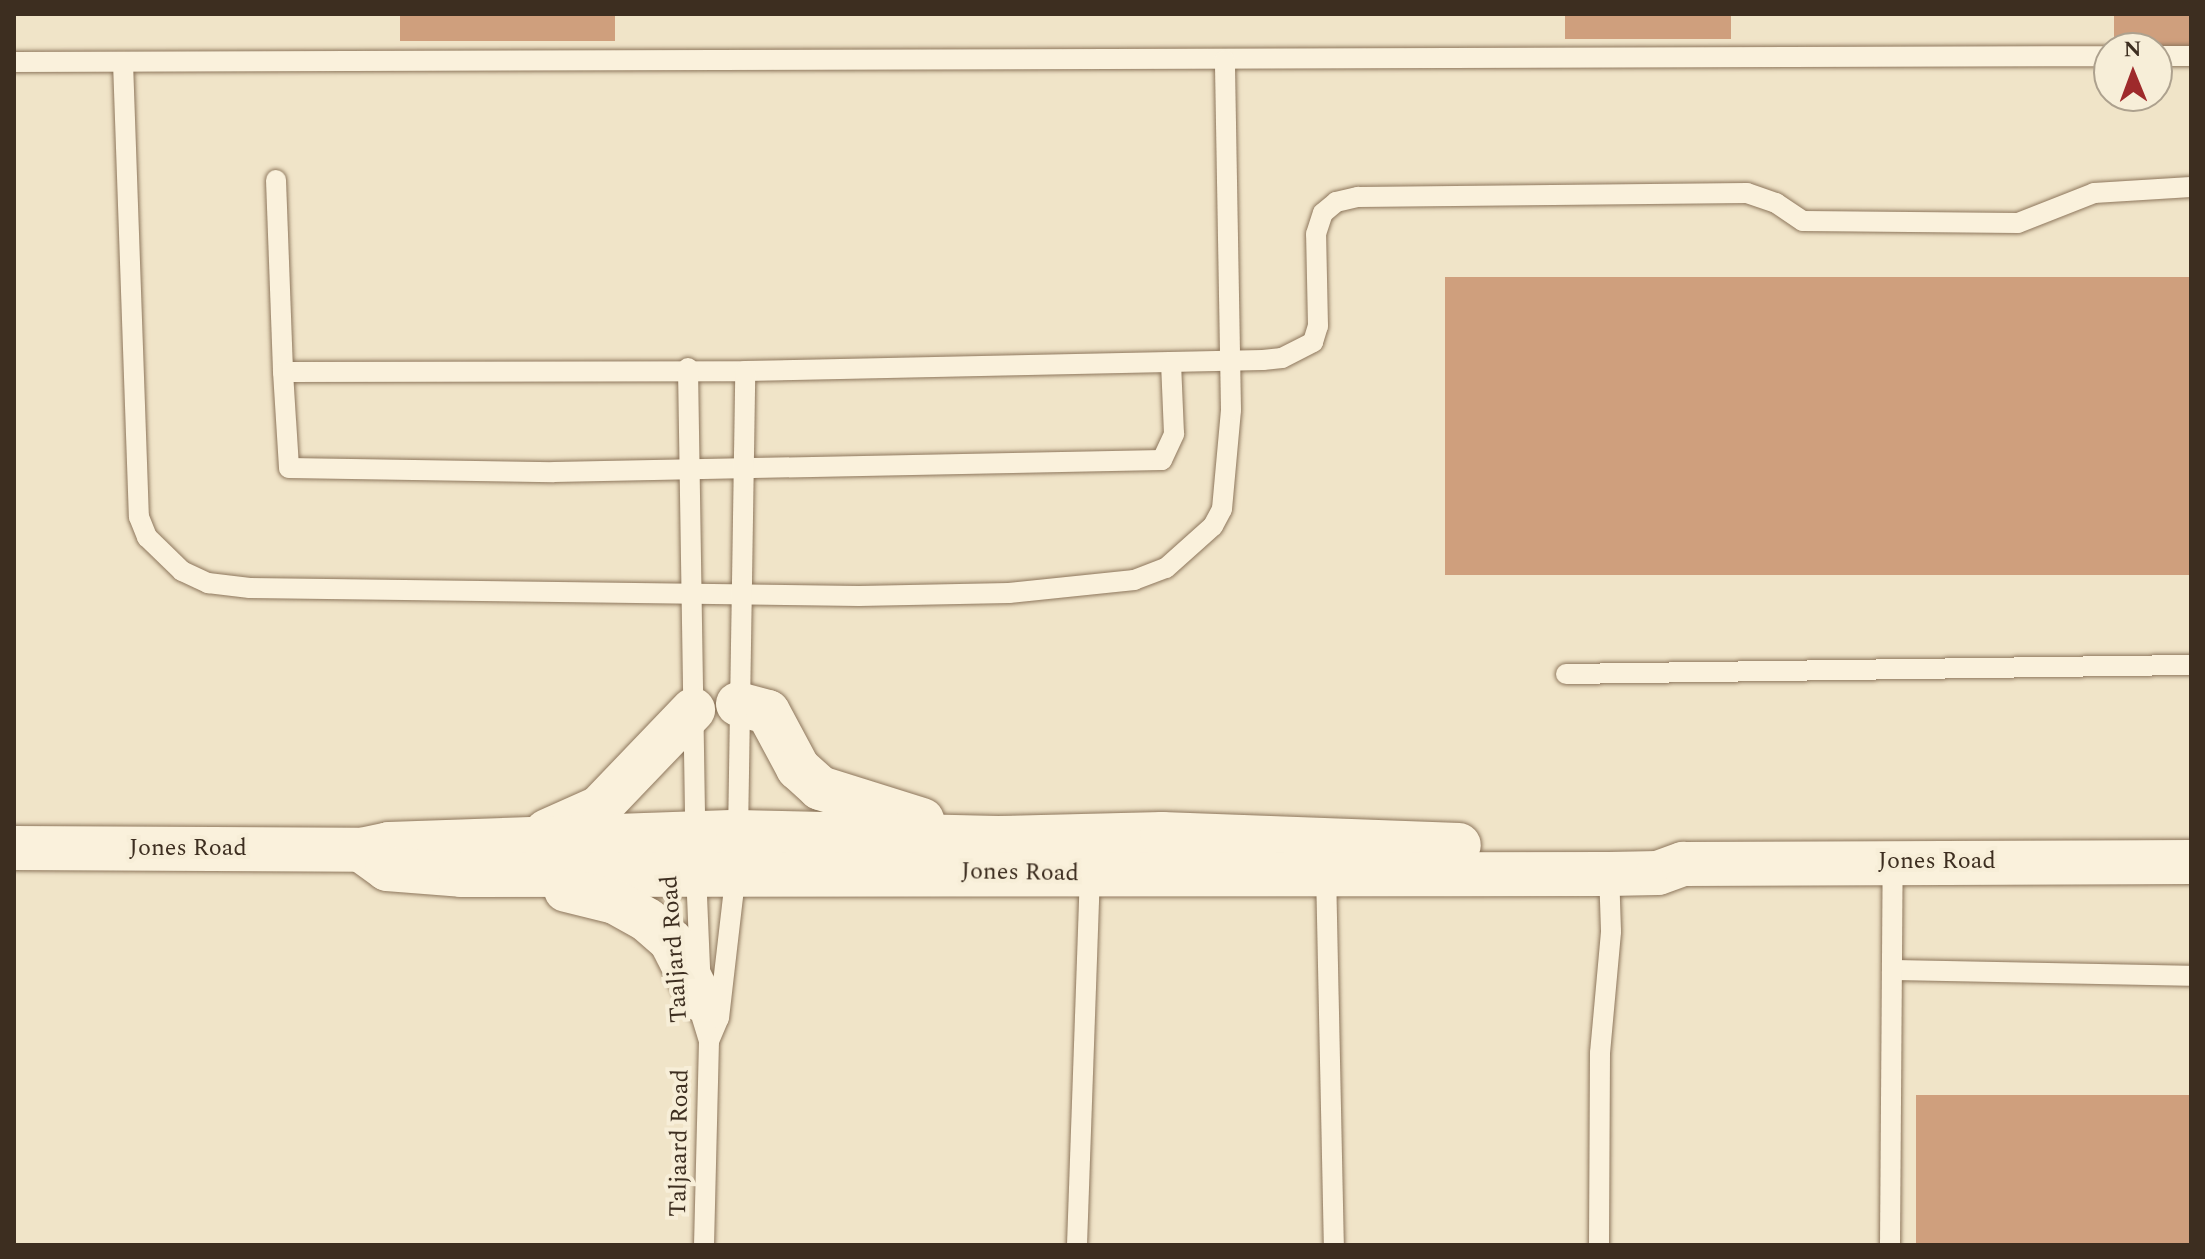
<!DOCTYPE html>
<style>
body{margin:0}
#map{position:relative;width:2205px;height:1259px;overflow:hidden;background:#f0e4c8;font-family:Spectral,serif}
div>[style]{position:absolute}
.building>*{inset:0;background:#cf9f7d;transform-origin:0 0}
.roads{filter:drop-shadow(0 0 2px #8d765c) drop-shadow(0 0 2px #8d765c)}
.service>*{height:20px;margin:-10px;padding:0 10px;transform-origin:10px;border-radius:10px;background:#faf1dc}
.tertiary>*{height:44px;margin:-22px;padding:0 22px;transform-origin:22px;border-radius:22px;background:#faf1dc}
span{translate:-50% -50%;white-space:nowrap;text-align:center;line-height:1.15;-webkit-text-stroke:8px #f7eed8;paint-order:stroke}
.street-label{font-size:24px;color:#3d2e20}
.frame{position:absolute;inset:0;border:16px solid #3d2e20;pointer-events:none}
.north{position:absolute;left:2093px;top:32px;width:80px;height:80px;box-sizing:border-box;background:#f7eed8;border:2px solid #ada18e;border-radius:50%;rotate:359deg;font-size:22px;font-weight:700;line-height:32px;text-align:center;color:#3d2e20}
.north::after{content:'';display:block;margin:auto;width:28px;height:36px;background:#9e2a2b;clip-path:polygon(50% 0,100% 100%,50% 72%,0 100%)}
</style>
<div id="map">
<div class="building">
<div style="left:400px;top:14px;width:215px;height:27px"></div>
<div style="left:1565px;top:14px;width:166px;height:25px"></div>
<div style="left:2114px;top:14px;width:77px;height:34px"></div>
<div style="left:2191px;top:277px;width:298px;height:746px;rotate:90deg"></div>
<div style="left:2191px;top:1095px;width:150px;height:275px;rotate:90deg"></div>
</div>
<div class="roads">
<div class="service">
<div style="left:2157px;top:56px;width:34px"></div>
<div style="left:14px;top:62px;width:2095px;rotate:-0.16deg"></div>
<div style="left:123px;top:62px;width:455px;rotate:88deg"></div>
<div style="left:139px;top:517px;width:22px;rotate:68deg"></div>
<div style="left:147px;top:537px;width:49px;rotate:44.2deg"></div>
<div style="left:182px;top:571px;width:29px;rotate:25deg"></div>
<div style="left:208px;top:583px;width:42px;rotate:6.8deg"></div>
<div style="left:250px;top:588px;width:609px;rotate:0.75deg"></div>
<div style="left:859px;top:596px;width:150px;rotate:-1.1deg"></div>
<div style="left:1009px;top:593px;width:126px;rotate:-5.9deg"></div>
<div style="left:1134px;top:580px;width:34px;rotate:-21deg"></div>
<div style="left:1166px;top:568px;width:63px;rotate:-41.8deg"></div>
<div style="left:1213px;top:526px;width:19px;rotate:-62deg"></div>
<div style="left:1222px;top:509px;width:99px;rotate:-84.8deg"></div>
<div style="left:1231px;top:410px;width:350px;rotate:-91deg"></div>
<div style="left:276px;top:180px;width:192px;rotate:87.9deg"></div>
<div style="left:283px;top:372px;width:462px;rotate:-0.1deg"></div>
<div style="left:745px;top:371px;width:518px;rotate:-1.22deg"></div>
<div style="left:1263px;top:360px;width:19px;rotate:-6deg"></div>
<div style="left:1282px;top:358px;width:35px;rotate:-27deg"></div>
<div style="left:1313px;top:342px;width:17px;rotate:-73deg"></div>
<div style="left:1318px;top:326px;width:92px;rotate:-91.2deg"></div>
<div style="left:1316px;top:234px;width:22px;rotate:-72deg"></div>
<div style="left:1323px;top:213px;width:17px;rotate:-40deg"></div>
<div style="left:1336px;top:202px;width:23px;rotate:-13deg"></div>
<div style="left:1358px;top:197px;width:389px;rotate:-0.6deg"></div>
<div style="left:1747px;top:193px;width:31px;rotate:19deg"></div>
<div style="left:1776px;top:203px;width:32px;rotate:34deg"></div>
<div style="left:1803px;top:221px;width:215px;rotate:0.5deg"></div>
<div style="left:2018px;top:223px;width:82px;rotate:-21.5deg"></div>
<div style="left:2094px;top:193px;width:97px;rotate:-3.5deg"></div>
<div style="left:688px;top:368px;width:468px;rotate:89.1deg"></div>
<div style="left:283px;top:372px;width:96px;rotate:86.4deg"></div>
<div style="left:289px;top:468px;width:265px;rotate:0.9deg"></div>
<div style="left:554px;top:472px;width:608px;rotate:-1.13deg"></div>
<div style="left:1162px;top:460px;width:29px;rotate:-65deg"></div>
<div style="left:1174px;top:434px;width:72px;rotate:-92.4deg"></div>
<div style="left:1566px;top:674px;width:625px;rotate:-0.83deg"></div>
<div style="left:738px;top:836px;width:465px;rotate:-89.1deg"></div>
<div style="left:1326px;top:870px;width:375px;rotate:88.8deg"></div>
<div style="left:696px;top:872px;width:146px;rotate:87.6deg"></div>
<div style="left:702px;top:1018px;width:24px;rotate:73deg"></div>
<div style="left:709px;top:1041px;width:204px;rotate:91.4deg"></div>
<div style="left:1892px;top:970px;width:299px;rotate:1.1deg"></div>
<div style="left:709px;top:1041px;width:25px;rotate:-67deg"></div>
<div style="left:719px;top:1018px;width:147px;rotate:-83.4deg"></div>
<div style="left:1077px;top:1245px;width:374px;rotate:-88deg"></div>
<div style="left:1599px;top:1245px;width:192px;rotate:-89.7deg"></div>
<div style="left:1600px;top:1053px;width:122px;rotate:-84.8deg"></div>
<div style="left:1611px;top:931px;width:61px;rotate:-91.9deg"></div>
<div style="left:1890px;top:1245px;width:382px;rotate:-89.6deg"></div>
</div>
<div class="tertiary">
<div style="left:738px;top:704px;width:31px;rotate:15deg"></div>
<div style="left:768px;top:712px;width:64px;rotate:61.8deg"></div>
<div style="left:798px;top:768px;width:30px;rotate:42deg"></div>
<div style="left:820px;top:788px;width:107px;rotate:17.4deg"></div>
<div style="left:547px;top:831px;width:57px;rotate:-23.9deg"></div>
<div style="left:599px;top:808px;width:136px;rotate:-46.2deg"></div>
<div style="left:14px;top:848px;width:347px;rotate:0.3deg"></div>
<div style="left:361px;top:850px;width:29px;rotate:-12deg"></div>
<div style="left:389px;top:844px;width:349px;rotate:-2deg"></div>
<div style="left:738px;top:832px;width:260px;rotate:1.3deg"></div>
<div style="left:998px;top:838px;width:164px;rotate:-1.4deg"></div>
<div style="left:1162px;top:834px;width:297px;rotate:2.1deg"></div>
<div style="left:361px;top:850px;width:32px;rotate:36deg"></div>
<div style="left:387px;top:869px;width:74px;rotate:4.6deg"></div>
<div style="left:461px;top:875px;width:1148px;rotate:-0.05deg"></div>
<div style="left:1609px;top:874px;width:49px;rotate:-1.2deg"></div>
<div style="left:1658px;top:873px;width:27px;rotate:-20deg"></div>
<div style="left:1683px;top:864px;width:508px;rotate:-0.23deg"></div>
<div style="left:566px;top:890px;width:50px;rotate:13.8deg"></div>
<div style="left:615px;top:902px;width:37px;rotate:29deg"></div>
<div style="left:647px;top:920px;width:32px;rotate:41deg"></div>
<div style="left:671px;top:941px;width:66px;rotate:63deg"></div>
</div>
</div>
<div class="street-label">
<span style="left:188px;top:849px">Jones Road</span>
<span style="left:1937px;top:862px">Jones Road</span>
<span style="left:1020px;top:873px;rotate:1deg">Jones Road</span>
<span style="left:675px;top:949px;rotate:-94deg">Taaljard Road</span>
<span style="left:680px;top:1143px;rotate:-89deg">Taljaard Road</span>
</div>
<div class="frame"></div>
<div class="north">N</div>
</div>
